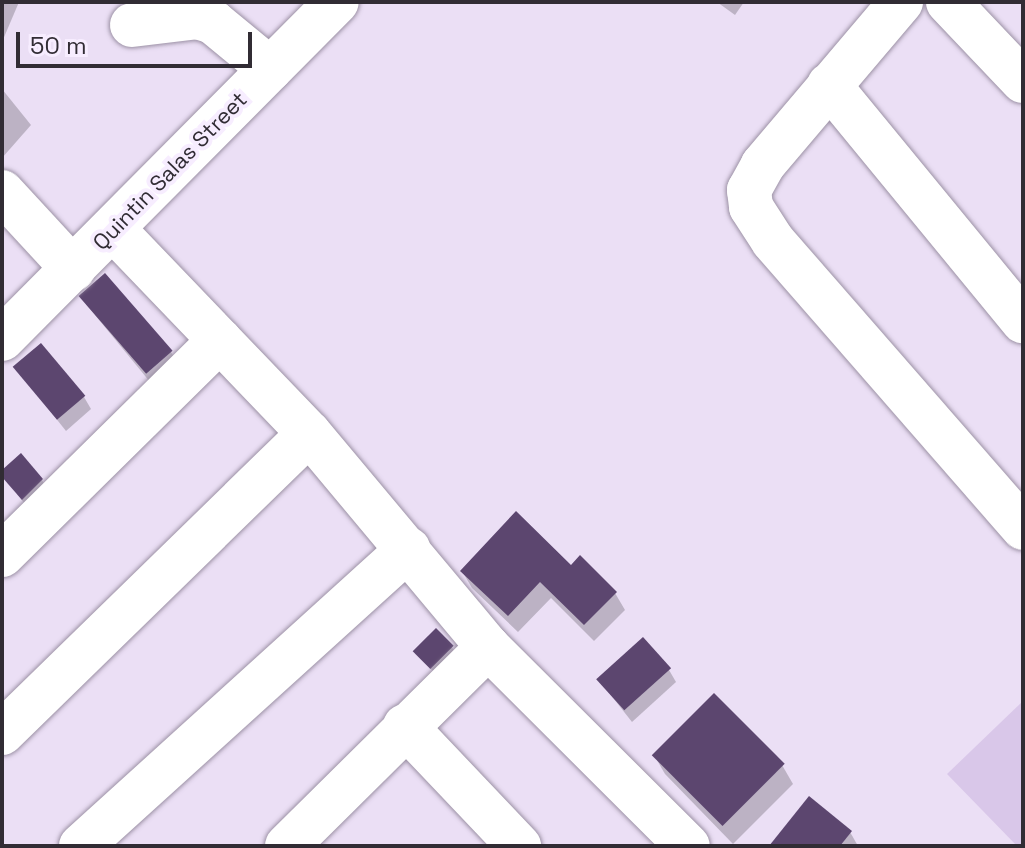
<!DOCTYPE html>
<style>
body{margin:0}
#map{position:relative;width:1025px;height:848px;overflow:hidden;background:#ebdff5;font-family:"Space Grotesk",sans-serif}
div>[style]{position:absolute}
.green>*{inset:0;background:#d9c7e9}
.shadow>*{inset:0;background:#0003}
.building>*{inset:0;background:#5c466f;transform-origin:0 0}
.roads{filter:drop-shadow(0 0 2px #9c91a5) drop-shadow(0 0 2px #9c91a5)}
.minor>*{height:44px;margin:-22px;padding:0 22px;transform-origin:22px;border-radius:22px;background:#fff}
.major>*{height:44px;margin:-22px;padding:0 22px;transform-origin:22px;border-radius:22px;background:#fff}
span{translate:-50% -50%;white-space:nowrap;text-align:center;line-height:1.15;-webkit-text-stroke:8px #f7edff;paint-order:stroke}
.street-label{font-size:22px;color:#312c34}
.frame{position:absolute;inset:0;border:4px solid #312c34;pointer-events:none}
.scale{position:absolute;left:16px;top:32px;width:236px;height:36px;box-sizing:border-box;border:4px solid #312c34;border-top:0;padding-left:10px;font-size:24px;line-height:28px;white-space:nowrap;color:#312c34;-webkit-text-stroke:6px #f7edff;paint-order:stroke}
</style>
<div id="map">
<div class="green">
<div style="clip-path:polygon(1023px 701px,1023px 846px,1017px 846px,947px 774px)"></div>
</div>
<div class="shadow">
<div style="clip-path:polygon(2px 2px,19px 2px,2px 42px)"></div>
<div style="clip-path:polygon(717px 2px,744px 2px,735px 15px)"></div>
<div style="clip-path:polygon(2px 89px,31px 125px,2px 158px)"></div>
<div style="clip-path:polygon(81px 298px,171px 352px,179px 365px,155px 388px)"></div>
<div style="clip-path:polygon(15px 367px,84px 397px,91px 409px,66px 431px)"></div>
<div style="clip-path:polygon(2px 473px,42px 480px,49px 493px,30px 511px)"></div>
<div style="clip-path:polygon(571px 567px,615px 593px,625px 610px,594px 641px,551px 598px,518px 632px,472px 588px,462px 571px)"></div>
<div style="clip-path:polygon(452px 647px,455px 653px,435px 673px,418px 656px)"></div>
<div style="clip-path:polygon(669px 670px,676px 682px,632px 722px,599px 680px)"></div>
<div style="clip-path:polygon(654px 755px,782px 765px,793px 784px,733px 844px,665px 774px)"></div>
<div style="clip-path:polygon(850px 832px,858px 846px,772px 846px)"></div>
</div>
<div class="building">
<div style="left:105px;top:273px;width:103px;height:35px;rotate:49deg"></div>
<div style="left:41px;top:343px;width:69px;height:37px;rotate:50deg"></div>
<div style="clip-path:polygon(21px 453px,43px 479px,22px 500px,2px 477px,2px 470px)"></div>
<div style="clip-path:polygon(516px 511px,571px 565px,580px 555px,617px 592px,584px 625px,540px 582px,508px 616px,460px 571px)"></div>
<div style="left:436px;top:628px;width:25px;height:33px;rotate:45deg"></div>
<div style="left:643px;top:637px;width:42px;height:63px;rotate:48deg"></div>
<div style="left:714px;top:693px;width:100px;height:88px;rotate:45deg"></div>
<div style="clip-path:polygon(809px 796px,852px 831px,840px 846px,769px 846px)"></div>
</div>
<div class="roads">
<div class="minor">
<div style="left:901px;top:2px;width:214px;rotate:130.3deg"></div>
<div style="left:763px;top:165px;width:29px;rotate:119deg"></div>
<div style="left:749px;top:190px;width:17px;rotate:83deg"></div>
<div style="left:751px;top:207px;width:40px;rotate:57.1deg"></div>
<div style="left:773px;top:241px;width:381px;rotate:48.9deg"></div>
<div style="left:948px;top:2px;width:109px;rotate:46.5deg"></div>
<div style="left:132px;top:25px;width:65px;rotate:-7deg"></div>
<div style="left:197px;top:17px;width:17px;rotate:17deg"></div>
<div style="left:213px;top:22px;width:74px;rotate:39.5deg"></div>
<div style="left:829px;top:85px;width:306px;rotate:50.6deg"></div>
<div style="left:2px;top:192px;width:105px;rotate:47.3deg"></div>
<div style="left:114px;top:230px;width:281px;rotate:46.2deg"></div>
<div style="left:309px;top:433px;width:279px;rotate:50.1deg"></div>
<div style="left:488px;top:647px;width:282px;rotate:44.9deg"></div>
<div style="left:2px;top:555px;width:306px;rotate:-44.6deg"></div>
<div style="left:405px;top:726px;width:166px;rotate:46.5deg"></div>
<div style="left:2px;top:733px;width:429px;rotate:-44.3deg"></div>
<div style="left:81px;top:846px;width:442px;rotate:-42.2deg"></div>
<div style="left:287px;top:846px;width:283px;rotate:-44.7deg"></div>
</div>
<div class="major">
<div style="left:2px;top:339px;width:475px;rotate:-45.2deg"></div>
</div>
</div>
<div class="street-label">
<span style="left:170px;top:171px;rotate:-46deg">Quintin Salas Street</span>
</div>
<div class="frame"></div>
<div class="scale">50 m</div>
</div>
